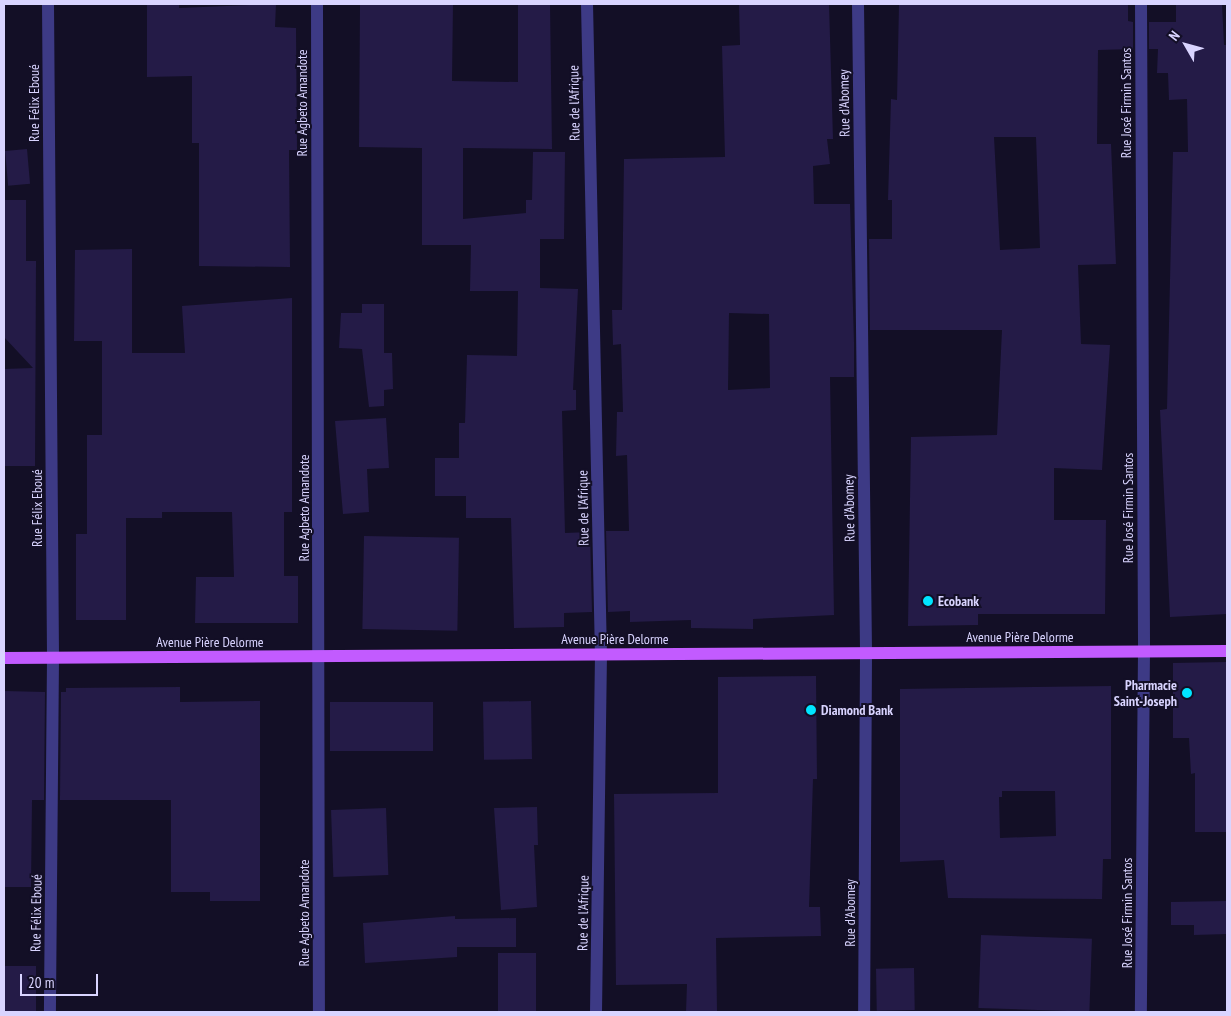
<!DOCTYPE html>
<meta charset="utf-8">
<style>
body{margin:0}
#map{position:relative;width:1231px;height:1016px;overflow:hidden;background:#130f26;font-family:"PT Sans Narrow",sans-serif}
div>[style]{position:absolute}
.building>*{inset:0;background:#241b47;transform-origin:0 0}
.minor>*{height:12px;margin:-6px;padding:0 6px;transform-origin:6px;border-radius:6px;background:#3d3a85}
.major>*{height:12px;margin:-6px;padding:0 6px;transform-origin:6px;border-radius:6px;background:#c25bff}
.dots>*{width:14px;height:14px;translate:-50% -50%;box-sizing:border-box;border:2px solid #130f26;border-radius:50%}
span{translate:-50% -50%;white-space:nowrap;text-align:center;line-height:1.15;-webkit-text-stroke:4px #130f26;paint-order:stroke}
.street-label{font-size:14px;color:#d9d4ff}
.poi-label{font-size:14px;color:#d9d4ff;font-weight:700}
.left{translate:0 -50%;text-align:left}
.right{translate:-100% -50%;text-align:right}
.frame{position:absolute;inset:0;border:5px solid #d9d4ff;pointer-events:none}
.north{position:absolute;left:1161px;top:20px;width:50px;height:50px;-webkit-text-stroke:4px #130f26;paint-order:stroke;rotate:308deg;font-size:14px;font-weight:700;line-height:20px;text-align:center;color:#d9d4ff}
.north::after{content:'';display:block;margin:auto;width:18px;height:22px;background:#d9d4ff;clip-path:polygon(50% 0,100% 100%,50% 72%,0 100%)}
.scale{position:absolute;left:20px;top:974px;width:78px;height:22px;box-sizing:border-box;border:2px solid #d9d4ff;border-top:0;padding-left:6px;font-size:15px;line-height:18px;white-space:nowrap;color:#d9d4ff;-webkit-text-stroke:4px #130f26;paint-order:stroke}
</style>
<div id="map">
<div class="building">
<div style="clip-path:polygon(147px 4px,179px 4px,179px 8px,276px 4px,275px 27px,296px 28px,297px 150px,289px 150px,290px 267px,199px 266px,199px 143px,192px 143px,192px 76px,147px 77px)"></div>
<div style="clip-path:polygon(360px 4px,453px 4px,452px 81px,518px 82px,518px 4px,550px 4px,552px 149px,463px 148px,463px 219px,526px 213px,526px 200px,532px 200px,533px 152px,565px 152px,564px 239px,540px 239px,540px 288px,578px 289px,573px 390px,576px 390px,576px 410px,562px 411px,565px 533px,590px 532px,592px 612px,564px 613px,564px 627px,514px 628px,511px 518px,466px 518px,466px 496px,435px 496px,435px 458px,459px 458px,459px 423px,465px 423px,467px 355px,517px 356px,518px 291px,470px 291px,471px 245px,422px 245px,422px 148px,359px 147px)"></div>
<div style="clip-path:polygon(evenodd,739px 4px,829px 4px,833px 139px,827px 139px,830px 164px,813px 166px,814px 204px,850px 204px,854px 343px,854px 377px,830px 377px,834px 615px,753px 619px,753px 629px,691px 628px,691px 620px,630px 622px,630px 611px,608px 612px,606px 531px,629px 531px,627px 455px,616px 456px,617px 412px,623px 412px,621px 344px,613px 345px,612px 310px,622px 310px,624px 159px,725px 157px,722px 46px,740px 45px,739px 4px,729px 313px,769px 314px,770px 388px,728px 390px,729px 313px)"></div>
<div style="clip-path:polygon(evenodd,899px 4px,1128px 4px,1128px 21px,1133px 22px,1133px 49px,1098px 50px,1097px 144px,1111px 144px,1116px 264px,1078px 265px,1081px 344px,1110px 345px,1102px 470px,1054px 468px,1054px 520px,1106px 520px,1105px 614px,978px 614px,978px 625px,908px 626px,911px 437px,997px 435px,1002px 330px,870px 330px,869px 239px,892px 239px,892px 200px,888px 200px,891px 99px,897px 100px,899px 4px,994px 137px,1036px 137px,1040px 248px,1000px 250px,994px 137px)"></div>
<div style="clip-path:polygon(1176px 4px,1222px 4px,1224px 45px,1227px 45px,1227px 614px,1170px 617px,1160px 410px,1167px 409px,1173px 152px,1188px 152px,1187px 99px,1169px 100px,1168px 73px,1157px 73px,1158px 49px,1149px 49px,1149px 22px,1176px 22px)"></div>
<div style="left:27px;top:149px;width:35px;height:22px;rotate:85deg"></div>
<div style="clip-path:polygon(4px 200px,26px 200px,26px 261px,36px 261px,35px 466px,4px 466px,4px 369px,33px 368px,4px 337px)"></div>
<div style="clip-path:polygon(132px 249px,132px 353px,185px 353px,182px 306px,292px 298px,292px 512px,284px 512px,284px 576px,298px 576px,298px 623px,195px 623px,196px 577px,234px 577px,232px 512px,162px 512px,162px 518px,126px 518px,126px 620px,76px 620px,76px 534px,87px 534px,87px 435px,102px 435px,102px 341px,74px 341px,75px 250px)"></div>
<div style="clip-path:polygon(362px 304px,384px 304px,384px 353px,392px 353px,393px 389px,384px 390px,384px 406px,369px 407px,362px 349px,339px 348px,341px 313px,362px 313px)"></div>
<div style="clip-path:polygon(386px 418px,389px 468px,367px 469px,369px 512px,343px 514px,335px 421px)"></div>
<div style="left:364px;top:536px;width:95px;height:93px;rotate:1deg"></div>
<div style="clip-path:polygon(1227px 662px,1227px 832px,1195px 832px,1195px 773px,1191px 774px,1189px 738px,1173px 738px,1173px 663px)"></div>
<div style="clip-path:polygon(816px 676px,817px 779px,813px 779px,809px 907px,820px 907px,821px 936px,716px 938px,717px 1012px,686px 1012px,687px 984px,616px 985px,614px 794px,718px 793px,718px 677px)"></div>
<div style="clip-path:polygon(evenodd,1111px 686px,1111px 859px,1103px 859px,1102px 899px,948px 898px,944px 860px,900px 862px,900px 689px,1111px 686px,1002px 791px,1055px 791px,1056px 836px,1000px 838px,999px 797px,1002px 797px,1002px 791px)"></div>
<div style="clip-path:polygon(180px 687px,180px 702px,260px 701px,260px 901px,210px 901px,210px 892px,171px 892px,171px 800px,60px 800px,61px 692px,66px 692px,66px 688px)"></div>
<div style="clip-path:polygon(4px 691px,45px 692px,44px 800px,32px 800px,31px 887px,4px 887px)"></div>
<div style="left:531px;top:701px;width:58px;height:48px;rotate:89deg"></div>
<div style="left:433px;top:702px;width:49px;height:103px;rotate:90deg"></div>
<div style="clip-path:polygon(537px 807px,538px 845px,534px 845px,537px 907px,501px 910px,494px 808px)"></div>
<div style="left:386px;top:808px;width:67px;height:55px;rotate:88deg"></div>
<div style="clip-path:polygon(1227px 901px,1227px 934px,1194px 935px,1194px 925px,1171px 925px,1171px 902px)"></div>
<div style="clip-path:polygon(455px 916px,455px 919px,516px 918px,516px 947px,457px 947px,457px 957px,365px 963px,363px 923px)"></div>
<div style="left:981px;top:935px;width:111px;height:73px;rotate:2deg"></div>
<div style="left:498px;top:953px;width:38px;height:59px"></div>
<div style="left:36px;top:966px;width:46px;height:32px;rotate:90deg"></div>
<div style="left:914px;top:968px;width:42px;height:38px;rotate:89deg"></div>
</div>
<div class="minor">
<div style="left:48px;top:4px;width:654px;rotate:89.56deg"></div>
<div style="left:53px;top:658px;width:354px;rotate:90.5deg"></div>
<div style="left:317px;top:4px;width:1008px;rotate:89.89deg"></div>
<div style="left:587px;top:4px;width:650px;rotate:88.77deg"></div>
<div style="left:601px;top:654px;width:358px;rotate:90.8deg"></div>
<div style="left:858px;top:4px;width:649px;rotate:89.29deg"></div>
<div style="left:866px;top:653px;width:359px;rotate:90.3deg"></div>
<div style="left:1141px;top:4px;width:647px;rotate:89.73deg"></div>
<div style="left:1144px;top:651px;width:361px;rotate:90.5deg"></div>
</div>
<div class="major">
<div style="left:4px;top:658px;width:1223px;rotate:-0.33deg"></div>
</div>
<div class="dots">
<div style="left:928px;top:601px;background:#00e5ff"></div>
<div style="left:1187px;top:693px;background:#00e5ff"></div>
<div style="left:811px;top:710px;background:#00e5ff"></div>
</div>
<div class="street-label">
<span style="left:34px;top:103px;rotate:-90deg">Rue Félix Eboué</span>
<span style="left:302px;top:103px;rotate:-90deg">Rue Agbeto Amandote</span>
<span style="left:574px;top:103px;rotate:-91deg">Rue de l'Afrique</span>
<span style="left:844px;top:103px;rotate:-91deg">Rue d'Abomey</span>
<span style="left:1126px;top:103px;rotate:-90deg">Rue José Firmin Santos</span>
<span style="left:37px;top:508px;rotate:-90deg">Rue Félix Eboué</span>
<span style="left:304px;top:508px;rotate:-90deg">Rue Agbeto Amandote</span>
<span style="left:583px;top:508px;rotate:-91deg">Rue de l'Afrique</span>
<span style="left:849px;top:508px;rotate:-91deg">Rue d'Abomey</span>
<span style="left:1128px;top:508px;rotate:-90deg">Rue José Firmin Santos</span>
<span style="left:1020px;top:637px">Avenue Pière Delorme</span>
<span style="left:615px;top:639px">Avenue Pière Delorme</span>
<span style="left:210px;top:642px">Avenue Pière Delorme</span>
<span style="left:36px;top:913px;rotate:-89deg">Rue Félix Eboué</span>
<span style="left:304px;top:913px;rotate:-90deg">Rue Agbeto Amandote</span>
<span style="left:583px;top:913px;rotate:-89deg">Rue de l'Afrique</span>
<span style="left:850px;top:913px;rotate:-90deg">Rue d'Abomey</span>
<span style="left:1127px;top:913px;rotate:-90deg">Rue José Firmin Santos</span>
</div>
<div class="poi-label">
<span class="left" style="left:938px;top:601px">Ecobank</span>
<span class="right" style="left:1177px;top:693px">Pharmacie<br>Saint-Joseph</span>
<span class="left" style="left:821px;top:710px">Diamond Bank</span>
</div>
<div class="frame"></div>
<div class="north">N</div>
<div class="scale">20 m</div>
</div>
